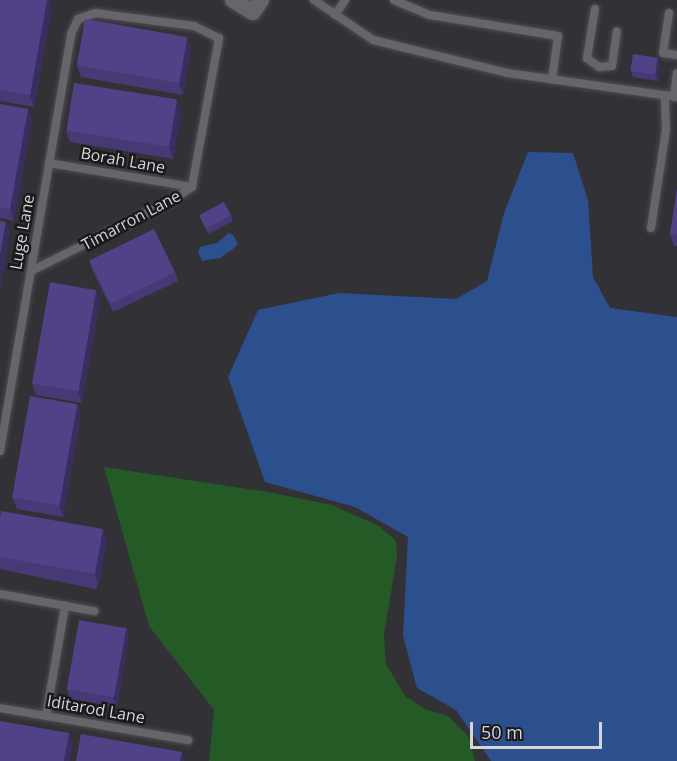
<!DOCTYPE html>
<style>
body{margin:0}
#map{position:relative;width:677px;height:761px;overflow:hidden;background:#323135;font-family:"Open Sans",sans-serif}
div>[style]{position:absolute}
.green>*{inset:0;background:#245a25}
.water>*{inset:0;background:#2c4f8e}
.roads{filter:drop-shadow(0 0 2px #4e4d51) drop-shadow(0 0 2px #4e4d51)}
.service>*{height:8px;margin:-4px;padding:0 4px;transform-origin:4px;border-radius:4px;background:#67656a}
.minor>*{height:16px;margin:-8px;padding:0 8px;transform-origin:8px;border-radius:8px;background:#67656a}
.wall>*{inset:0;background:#463975;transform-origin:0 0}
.shaded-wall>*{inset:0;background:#392e5f}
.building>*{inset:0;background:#514288;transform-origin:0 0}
span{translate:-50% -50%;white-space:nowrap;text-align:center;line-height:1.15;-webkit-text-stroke:5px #1a191b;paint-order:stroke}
.street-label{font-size:16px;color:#d5d4d7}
.scale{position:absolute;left:470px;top:722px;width:132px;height:27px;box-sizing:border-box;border:3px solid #d5d4d7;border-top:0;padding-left:8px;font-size:18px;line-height:21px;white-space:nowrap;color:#d5d4d7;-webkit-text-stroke:4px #1a191b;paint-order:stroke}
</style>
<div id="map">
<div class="green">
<div style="clip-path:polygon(104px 467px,268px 492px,332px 505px,379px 526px,396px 541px,397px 557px,384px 635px,386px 664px,405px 696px,425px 709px,448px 716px,468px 736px,475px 761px,209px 761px,214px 710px,149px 626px)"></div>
</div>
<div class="water">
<div style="clip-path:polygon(528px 152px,573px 153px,588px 200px,593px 277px,610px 308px,677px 317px,677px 761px,491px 761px,456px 710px,417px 688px,403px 636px,408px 537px,355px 507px,265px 482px,228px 377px,258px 310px,339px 293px,456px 299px,487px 281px,504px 213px)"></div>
<div style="clip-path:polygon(229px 233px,233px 235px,238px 244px,233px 249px,220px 258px,202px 261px,198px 252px,200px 247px,217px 243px)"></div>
</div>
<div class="roads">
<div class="service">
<div style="left:314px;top:0;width:71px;rotate:34.1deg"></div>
<div style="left:373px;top:40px;width:138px;rotate:13.8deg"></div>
<div style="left:507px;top:73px;width:172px;rotate:8deg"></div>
<div style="left:394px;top:0;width:39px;rotate:23deg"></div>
<div style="left:430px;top:15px;width:130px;rotate:9.3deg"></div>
<div style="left:558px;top:36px;width:44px;rotate:97.8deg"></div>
<div style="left:595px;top:9px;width:50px;rotate:99.3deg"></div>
<div style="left:587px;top:58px;width:15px;rotate:37deg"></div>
<div style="left:599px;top:67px;width:13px;rotate:-4deg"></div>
<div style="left:612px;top:66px;width:35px;rotate:-82deg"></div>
<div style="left:669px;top:13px;width:40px;rotate:98.5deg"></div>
<div style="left:663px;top:53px;width:14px;rotate:8deg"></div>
<div style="left:335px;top:15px;width:18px;rotate:-56deg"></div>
<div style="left:674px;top:97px;width:24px;rotate:-83deg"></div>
<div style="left:49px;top:163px;width:145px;rotate:9.5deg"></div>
<div style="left:651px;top:228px;width:99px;rotate:-81.3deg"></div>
<div style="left:666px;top:130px;width:34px;rotate:-92deg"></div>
<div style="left:0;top:451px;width:423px;rotate:-80.3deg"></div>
<div style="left:71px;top:34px;width:17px;rotate:-65deg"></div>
<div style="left:78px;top:19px;width:18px;rotate:-19deg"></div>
<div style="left:95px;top:13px;width:100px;rotate:7.5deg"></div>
<div style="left:194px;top:26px;width:28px;rotate:26deg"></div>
<div style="left:219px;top:38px;width:151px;rotate:100.3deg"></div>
<div style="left:192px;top:187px;width:23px;rotate:146deg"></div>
<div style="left:173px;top:200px;width:159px;rotate:153.4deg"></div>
<div style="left:0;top:594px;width:96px;rotate:10.3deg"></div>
<div style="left:0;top:708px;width:191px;rotate:9.7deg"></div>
<div style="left:46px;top:716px;width:112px;rotate:-80.2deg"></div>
</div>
<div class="minor">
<div style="left:233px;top:0;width:23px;rotate:31deg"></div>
<div style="left:253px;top:12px;width:14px;rotate:-56deg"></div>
</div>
</div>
<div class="wall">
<div style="clip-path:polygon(0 0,52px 7px,34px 107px,0 101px)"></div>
<div style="clip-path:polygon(191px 49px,183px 95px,81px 77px,77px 65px)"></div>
<div style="clip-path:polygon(660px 64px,658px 81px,633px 77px,631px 71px)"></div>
<div style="clip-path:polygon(177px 100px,181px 112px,173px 159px,70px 142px,66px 130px)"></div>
<div style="clip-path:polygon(0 104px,28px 109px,32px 120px,14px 221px,0 218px)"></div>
<div style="clip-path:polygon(677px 189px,677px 246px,674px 246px,670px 234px)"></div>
<div style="clip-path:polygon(199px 215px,231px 215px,233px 221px,208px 234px)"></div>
<div style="clip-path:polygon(89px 259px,175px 272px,178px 281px,113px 312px,92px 269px)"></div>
<div style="clip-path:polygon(100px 302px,82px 403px,36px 395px,32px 383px)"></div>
<div style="clip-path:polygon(77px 404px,81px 416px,63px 517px,17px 509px,12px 497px)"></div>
<div style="left:0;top:519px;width:109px;height:49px;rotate:12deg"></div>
<div style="clip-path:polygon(126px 628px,129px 637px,117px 707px,70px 699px,67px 689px)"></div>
</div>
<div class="shaded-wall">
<div style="clip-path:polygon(47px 0,50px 0,52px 7px,34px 107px,30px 95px)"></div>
<div style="clip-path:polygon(187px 37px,191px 49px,183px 95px,179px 83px)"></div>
<div style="clip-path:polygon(658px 58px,660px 64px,658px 81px,655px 74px)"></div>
<div style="clip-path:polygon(177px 100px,181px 112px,173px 159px,169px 147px)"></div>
<div style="clip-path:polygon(28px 109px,32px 120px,14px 221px,10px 209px)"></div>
<div style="clip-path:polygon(6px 222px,10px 234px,0 291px,0 255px)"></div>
<div style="clip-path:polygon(96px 290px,100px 302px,82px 403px,78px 391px)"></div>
<div style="clip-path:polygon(77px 404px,81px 416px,63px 517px,59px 505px)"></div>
<div style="clip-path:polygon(103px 529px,107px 541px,99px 586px,95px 574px)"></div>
<div style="clip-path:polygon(126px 628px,129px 637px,117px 707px,113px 698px)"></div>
<div style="clip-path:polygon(69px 733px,73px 745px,70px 761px,64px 761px)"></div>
<div style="clip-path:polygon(182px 752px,185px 761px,180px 761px)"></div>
</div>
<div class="building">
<div style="clip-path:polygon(0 0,47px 0,30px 95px,0 90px)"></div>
<div style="left:85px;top:19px;width:104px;height:47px;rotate:10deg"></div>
<div style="left:633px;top:54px;width:25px;height:17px;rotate:9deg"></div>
<div style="left:74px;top:83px;width:104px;height:48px;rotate:9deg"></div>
<div style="clip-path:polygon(0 104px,28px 109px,10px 209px,0 207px)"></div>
<div style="clip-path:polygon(677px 189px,677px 235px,670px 234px)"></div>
<div style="left:224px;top:202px;width:15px;height:28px;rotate:62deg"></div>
<div style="clip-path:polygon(0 221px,6px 222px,0 255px)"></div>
<div style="left:154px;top:229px;width:48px;height:72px;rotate:64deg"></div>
<div style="left:50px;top:282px;width:47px;height:103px;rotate:10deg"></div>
<div style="left:30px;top:396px;width:48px;height:103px;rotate:10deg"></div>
<div style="clip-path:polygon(1px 511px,103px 529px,95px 574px,0 557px,0 519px)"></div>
<div style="left:79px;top:620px;width:48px;height:70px;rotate:10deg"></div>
<div style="clip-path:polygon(0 721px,69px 733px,64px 761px,0 761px)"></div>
<div style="clip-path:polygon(81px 734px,182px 752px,180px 761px,76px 761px)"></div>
</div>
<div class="street-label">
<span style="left:123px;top:160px;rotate:10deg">Borah Lane</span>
<span style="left:131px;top:220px;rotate:-28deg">Timarron Lane</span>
<span style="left:22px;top:232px;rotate:-80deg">Luge Lane</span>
<span style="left:96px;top:709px;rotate:10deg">Iditarod Lane</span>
</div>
<div class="scale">50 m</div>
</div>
